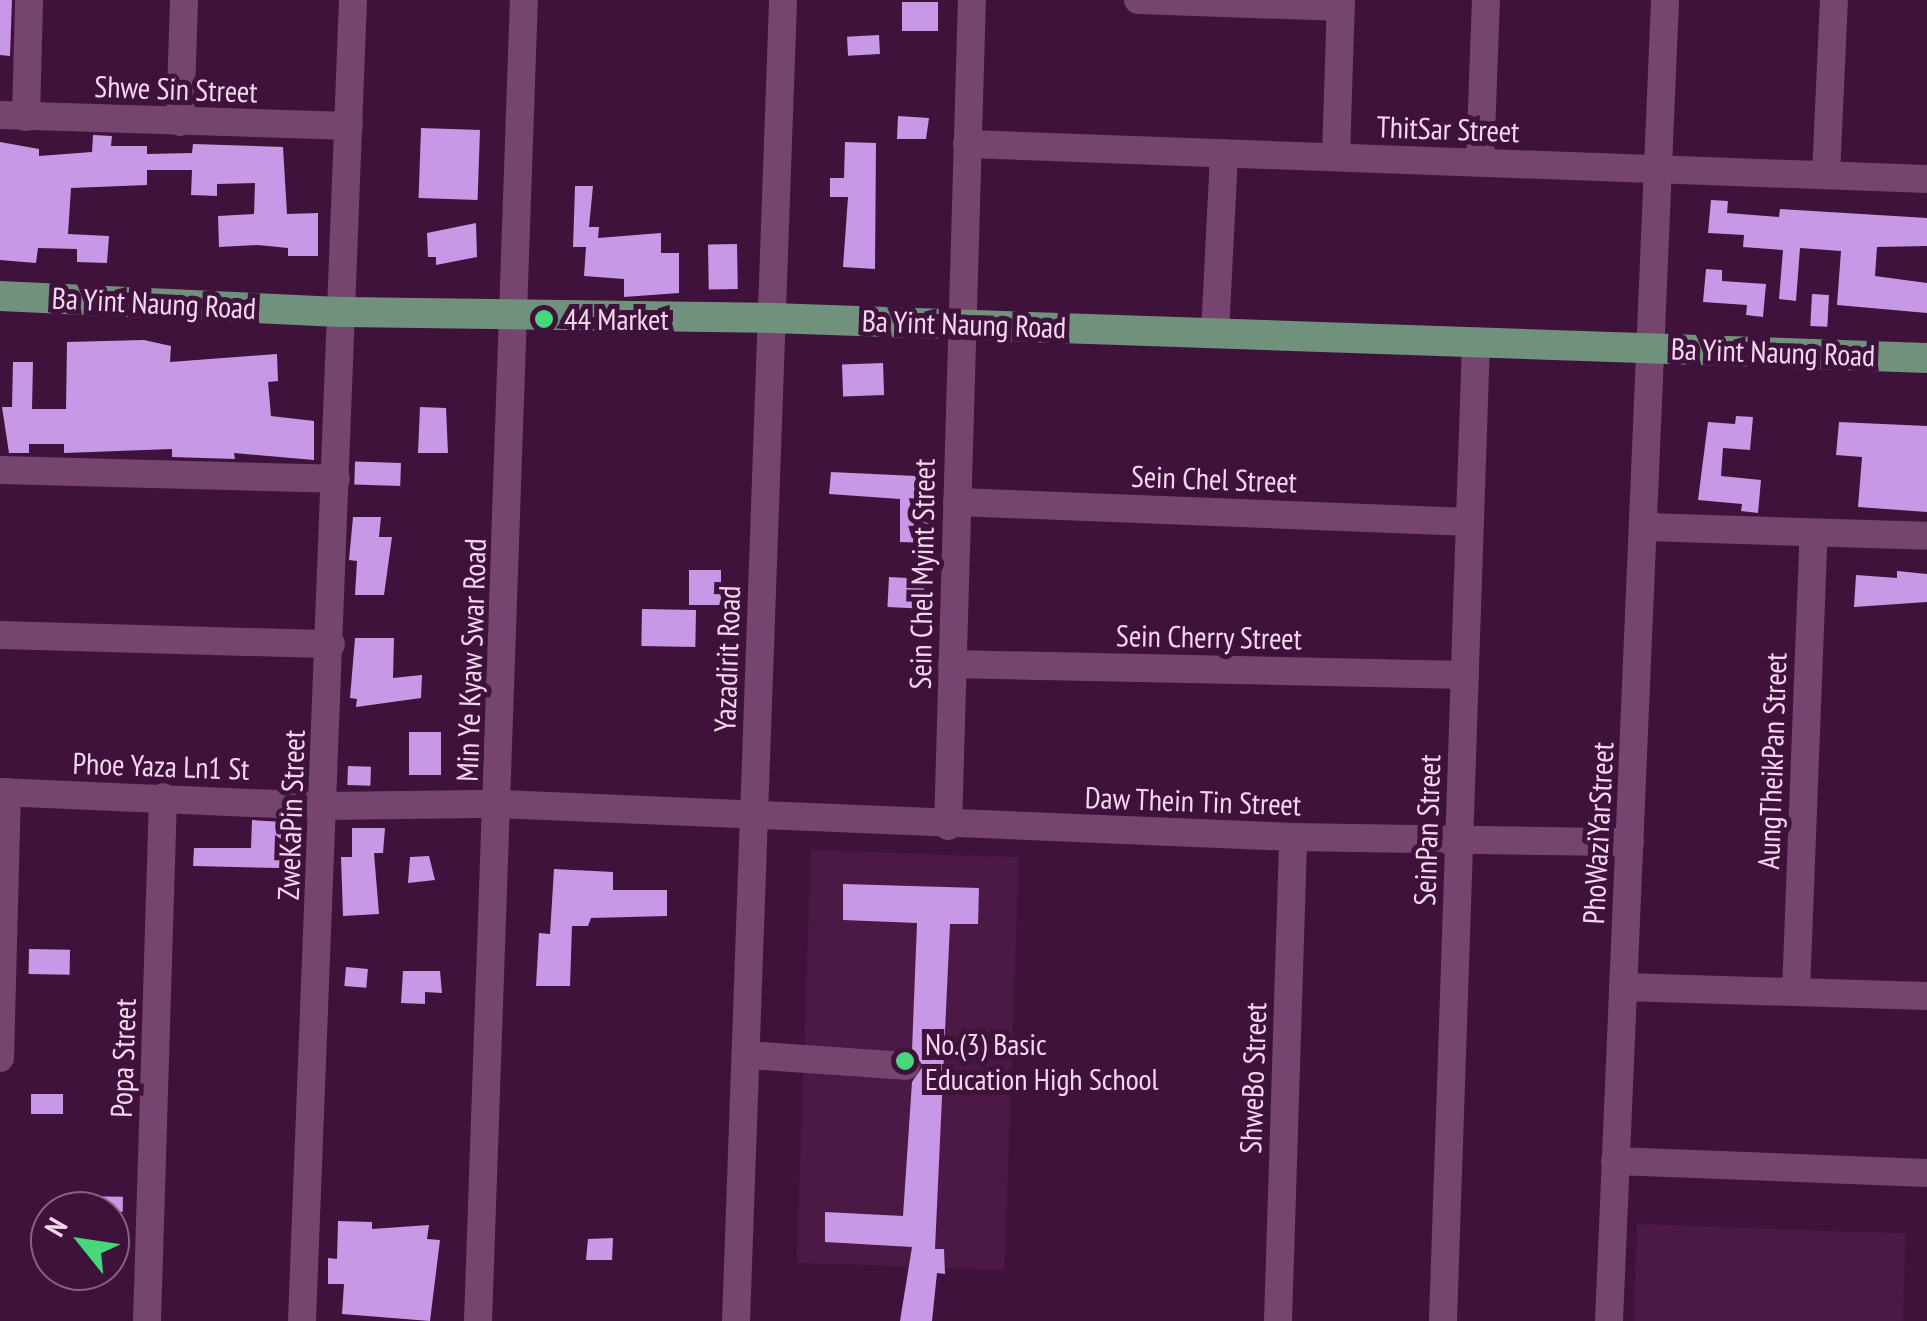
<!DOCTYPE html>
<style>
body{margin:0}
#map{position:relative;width:1927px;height:1321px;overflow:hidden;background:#3f123b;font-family:"PT Sans Narrow",sans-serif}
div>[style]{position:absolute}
.built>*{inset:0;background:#4c1947;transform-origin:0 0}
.building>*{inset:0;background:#c798e5;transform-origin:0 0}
.minor>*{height:28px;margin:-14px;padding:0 14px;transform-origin:14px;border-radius:14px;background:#75446f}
.major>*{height:30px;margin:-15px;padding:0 15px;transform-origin:15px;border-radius:15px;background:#70917c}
.dots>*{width:28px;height:28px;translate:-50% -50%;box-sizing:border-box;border:5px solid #3f123b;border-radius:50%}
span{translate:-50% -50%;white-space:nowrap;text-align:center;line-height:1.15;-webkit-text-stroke:10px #3f123b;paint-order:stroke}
.street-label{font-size:30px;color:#f4d7ef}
.poi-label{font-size:30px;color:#f4d7ef}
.left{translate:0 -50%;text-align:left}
.north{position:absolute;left:30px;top:1191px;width:100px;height:100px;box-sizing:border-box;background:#3f123b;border:2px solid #876183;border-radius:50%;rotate:300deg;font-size:28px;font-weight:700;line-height:40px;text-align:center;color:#f4d7ef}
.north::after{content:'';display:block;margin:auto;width:35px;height:45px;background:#45d77a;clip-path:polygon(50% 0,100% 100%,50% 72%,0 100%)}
</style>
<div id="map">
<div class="built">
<div style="left:811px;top:850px;width:208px;height:413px;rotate:2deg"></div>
<div style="left:1637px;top:1224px;width:269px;height:97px;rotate:2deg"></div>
</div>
<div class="building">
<div style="clip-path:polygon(0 0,12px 0,10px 56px,0 55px)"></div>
<div style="left:938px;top:2px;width:29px;height:36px;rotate:90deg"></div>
<div style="left:879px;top:35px;width:19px;height:32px;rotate:87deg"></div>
<div style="clip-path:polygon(898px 116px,929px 118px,926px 139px,897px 139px)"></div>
<div style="left:480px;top:130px;width:70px;height:59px;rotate:92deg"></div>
<div style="clip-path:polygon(93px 135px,112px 136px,111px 146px,147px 146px,147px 154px,192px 153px,193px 144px,283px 147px,287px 214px,318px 213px,318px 256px,288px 256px,288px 248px,258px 245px,219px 247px,218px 216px,254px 214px,255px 183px,217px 184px,217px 196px,191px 195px,192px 170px,147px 170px,147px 185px,71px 188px,68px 234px,109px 236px,107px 263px,77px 262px,77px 249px,38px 248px,36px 263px,0 260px,0 142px,39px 149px,39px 156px,92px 152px)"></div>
<div style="clip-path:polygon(845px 142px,876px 143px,875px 269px,843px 267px,848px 197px,830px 197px,830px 178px,844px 178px)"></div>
<div style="clip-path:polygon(575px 186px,593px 186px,589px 227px,599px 227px,598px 238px,661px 233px,661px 253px,679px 253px,679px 293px,624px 297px,624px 279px,584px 276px,586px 247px,573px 247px)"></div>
<div style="clip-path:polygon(1711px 200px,1728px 201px,1727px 213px,1779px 217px,1780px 209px,1927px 218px,1927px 246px,1877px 247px,1875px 276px,1927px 283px,1927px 313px,1837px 305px,1841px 251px,1800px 248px,1796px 301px,1779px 299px,1783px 250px,1743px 247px,1744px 235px,1708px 233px)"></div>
<div style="clip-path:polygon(476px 223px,477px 257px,436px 265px,436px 257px,428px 257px,427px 233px)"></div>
<div style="left:737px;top:244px;width:45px;height:29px;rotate:89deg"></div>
<div style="clip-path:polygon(1706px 269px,1722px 270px,1722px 281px,1766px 284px,1763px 317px,1746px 315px,1747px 305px,1703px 302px)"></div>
<div style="left:1812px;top:294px;width:17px;height:32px;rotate:3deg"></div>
<div style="clip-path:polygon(144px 340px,171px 346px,170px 362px,277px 354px,278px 381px,268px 382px,271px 416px,314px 421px,314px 460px,234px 453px,235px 459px,172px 457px,172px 449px,64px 453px,64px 444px,29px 444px,29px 453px,9px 453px,2px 407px,12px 407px,13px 362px,33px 362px,32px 409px,66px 409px,67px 342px)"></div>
<div style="left:883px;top:363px;width:32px;height:41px;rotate:88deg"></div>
<div style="clip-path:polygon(420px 407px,446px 408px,448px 453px,418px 453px)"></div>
<div style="clip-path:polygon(1736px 416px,1753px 417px,1750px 450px,1723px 448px,1721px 476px,1761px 480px,1758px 513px,1741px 511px,1742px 504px,1698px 500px,1708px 422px,1735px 424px)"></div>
<div style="clip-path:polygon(1839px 422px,1927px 426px,1927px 512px,1858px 507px,1862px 457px,1836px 455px)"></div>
<div style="left:401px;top:463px;width:23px;height:46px;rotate:92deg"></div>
<div style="clip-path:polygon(831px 472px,937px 477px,932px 543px,900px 542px,900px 499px,829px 494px)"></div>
<div style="clip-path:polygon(353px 517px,381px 517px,379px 537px,392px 537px,384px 595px,355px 595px,357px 561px,349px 560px)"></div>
<div style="left:689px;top:570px;width:32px;height:35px"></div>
<div style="clip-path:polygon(1897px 571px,1927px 574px,1927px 602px,1854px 607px,1856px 575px,1897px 578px)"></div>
<div style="left:889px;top:577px;width:41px;height:30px;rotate:3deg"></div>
<div style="left:642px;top:609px;width:54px;height:37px;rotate:1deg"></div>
<div style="clip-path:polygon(355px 638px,394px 638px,393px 678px,422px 675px,421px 698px,356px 707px,357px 699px,350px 698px)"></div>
<div style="left:409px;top:732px;width:32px;height:43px"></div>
<div style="left:348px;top:766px;width:23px;height:19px;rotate:2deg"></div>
<div style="clip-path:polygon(252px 820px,283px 822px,279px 868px,193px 866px,194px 848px,251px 848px)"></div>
<div style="clip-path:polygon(352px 828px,385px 828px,383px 853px,374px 853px,379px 914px,343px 916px,341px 857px,352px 857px)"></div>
<div style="clip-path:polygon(429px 856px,435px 880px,408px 883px,410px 857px)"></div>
<div style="clip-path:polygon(554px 869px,613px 872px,613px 890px,667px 890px,667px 916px,591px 918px,588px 926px,572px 926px,570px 986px,536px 986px,539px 933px,550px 934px)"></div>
<div style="clip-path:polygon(843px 884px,979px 888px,978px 924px,950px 924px,935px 1249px,944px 1249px,945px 1274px,937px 1273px,932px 1321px,900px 1321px,912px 1247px,825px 1242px,825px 1212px,903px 1216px,912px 1082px,923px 1066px,912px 1050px,917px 923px,843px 920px)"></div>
<div style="left:29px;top:949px;width:41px;height:25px;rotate:1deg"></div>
<div style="left:346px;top:967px;width:22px;height:19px;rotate:5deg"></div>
<div style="clip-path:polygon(403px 971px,440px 971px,442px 993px,425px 992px,425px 1004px,401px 1003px)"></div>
<div style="left:63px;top:1094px;width:20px;height:32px;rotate:90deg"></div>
<div style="left:81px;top:1196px;width:42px;height:15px;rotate:1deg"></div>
<div style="clip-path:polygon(338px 1221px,372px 1222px,372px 1229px,429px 1225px,427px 1239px,440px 1240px,430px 1321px,342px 1314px,344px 1284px,328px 1284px,328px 1258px,337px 1259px)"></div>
<div style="clip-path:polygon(613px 1238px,612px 1260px,586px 1260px,588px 1239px)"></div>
</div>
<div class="minor">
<div style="left:1138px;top:0;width:203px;rotate:2deg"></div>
<div style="left:0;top:115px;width:349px;rotate:1.8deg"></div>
<div style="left:26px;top:117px;width:117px;rotate:-88.5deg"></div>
<div style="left:180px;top:122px;width:122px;rotate:-88.1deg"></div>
<div style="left:967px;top:144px;width:961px;rotate:2.09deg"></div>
<div style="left:1336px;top:157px;width:157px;rotate:-88.2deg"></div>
<div style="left:1480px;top:162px;width:162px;rotate:-87.9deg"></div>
<div style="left:1826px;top:175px;width:175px;rotate:-87.4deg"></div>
<div style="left:1215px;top:333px;width:180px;rotate:-87.1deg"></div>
<div style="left:0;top:470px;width:336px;rotate:1.5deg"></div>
<div style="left:957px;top:502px;width:513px;rotate:2.23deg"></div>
<div style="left:1646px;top:527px;width:281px;rotate:1.8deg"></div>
<div style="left:0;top:635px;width:331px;rotate:1.6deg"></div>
<div style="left:952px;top:664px;width:513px;rotate:1.23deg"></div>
<div style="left:0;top:792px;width:324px;rotate:2.5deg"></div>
<div style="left:324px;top:806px;width:175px;rotate:-0.7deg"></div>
<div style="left:499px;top:804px;width:795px;rotate:2.38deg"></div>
<div style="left:1293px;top:837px;width:337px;rotate:0.9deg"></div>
<div style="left:948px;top:826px;width:826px;rotate:-88.34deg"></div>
<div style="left:1623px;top:987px;width:304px;rotate:1.7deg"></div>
<div style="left:1796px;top:992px;width:459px;rotate:-87.8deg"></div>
<div style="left:746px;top:1055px;width:160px;rotate:3.9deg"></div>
<div style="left:0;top:1058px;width:266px;rotate:-88.5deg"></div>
<div style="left:1615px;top:1161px;width:312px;rotate:2.2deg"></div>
<div style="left:147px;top:1321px;width:524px;rotate:-88.25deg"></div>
<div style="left:302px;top:1321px;width:1322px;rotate:-87.79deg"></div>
<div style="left:478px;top:1321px;width:1322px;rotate:-88.01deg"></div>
<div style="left:736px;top:1321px;width:1322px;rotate:-87.96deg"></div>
<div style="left:1278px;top:1321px;width:484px;rotate:-88.2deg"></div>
<div style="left:1443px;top:1321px;width:980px;rotate:-88.07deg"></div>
<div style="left:1609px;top:1321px;width:1322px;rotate:-87.57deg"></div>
</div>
<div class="major">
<div style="left:0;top:296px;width:345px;rotate:2.7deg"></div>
<div style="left:345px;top:312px;width:427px;rotate:0.8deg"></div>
<div style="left:772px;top:318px;width:1156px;rotate:1.98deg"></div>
</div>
<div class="dots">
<div style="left:544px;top:319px;background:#45d77a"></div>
<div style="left:905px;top:1061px;background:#45d77a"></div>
</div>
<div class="street-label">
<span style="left:176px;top:89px;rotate:2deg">Shwe Sin Street</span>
<span style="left:1448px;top:129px;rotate:2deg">ThitSar Street</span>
<span style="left:154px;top:303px;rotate:3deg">Ba Yint Naung Road</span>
<span style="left:964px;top:324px;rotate:2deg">Ba Yint Naung Road</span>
<span style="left:1773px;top:352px;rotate:2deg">Ba Yint Naung Road</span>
<span style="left:1214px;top:479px;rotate:2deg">Sein Chel Street</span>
<span style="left:922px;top:574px;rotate:-89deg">Sein Chel Myint Street</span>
<span style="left:1209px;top:637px;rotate:1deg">Sein Cherry Street</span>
<span style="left:727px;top:659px;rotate:-88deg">Yazadirit Road</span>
<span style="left:471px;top:660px;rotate:-88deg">Min Ye Kyaw Swar Road</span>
<span style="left:1772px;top:761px;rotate:-88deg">AungTheikPan Street</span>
<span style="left:161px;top:766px;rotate:2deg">Phoe Yaza Ln1 St</span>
<span style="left:1193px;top:801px;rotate:2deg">Daw Thein Tin Street</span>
<span style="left:291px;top:815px;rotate:-88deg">ZweKaPin Street</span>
<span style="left:1427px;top:830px;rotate:-88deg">SeinPan Street</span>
<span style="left:1598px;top:833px;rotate:-87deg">PhoWaziYarStreet</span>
<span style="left:123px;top:1058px;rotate:-88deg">Popa Street</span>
<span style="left:1253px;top:1078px;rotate:-88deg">ShweBo Street</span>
</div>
<div class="poi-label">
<span class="left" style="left:564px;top:319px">44 Market</span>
<span class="left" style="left:925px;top:1061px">No.(3) Basic<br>Education High School</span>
</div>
<div class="north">N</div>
</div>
